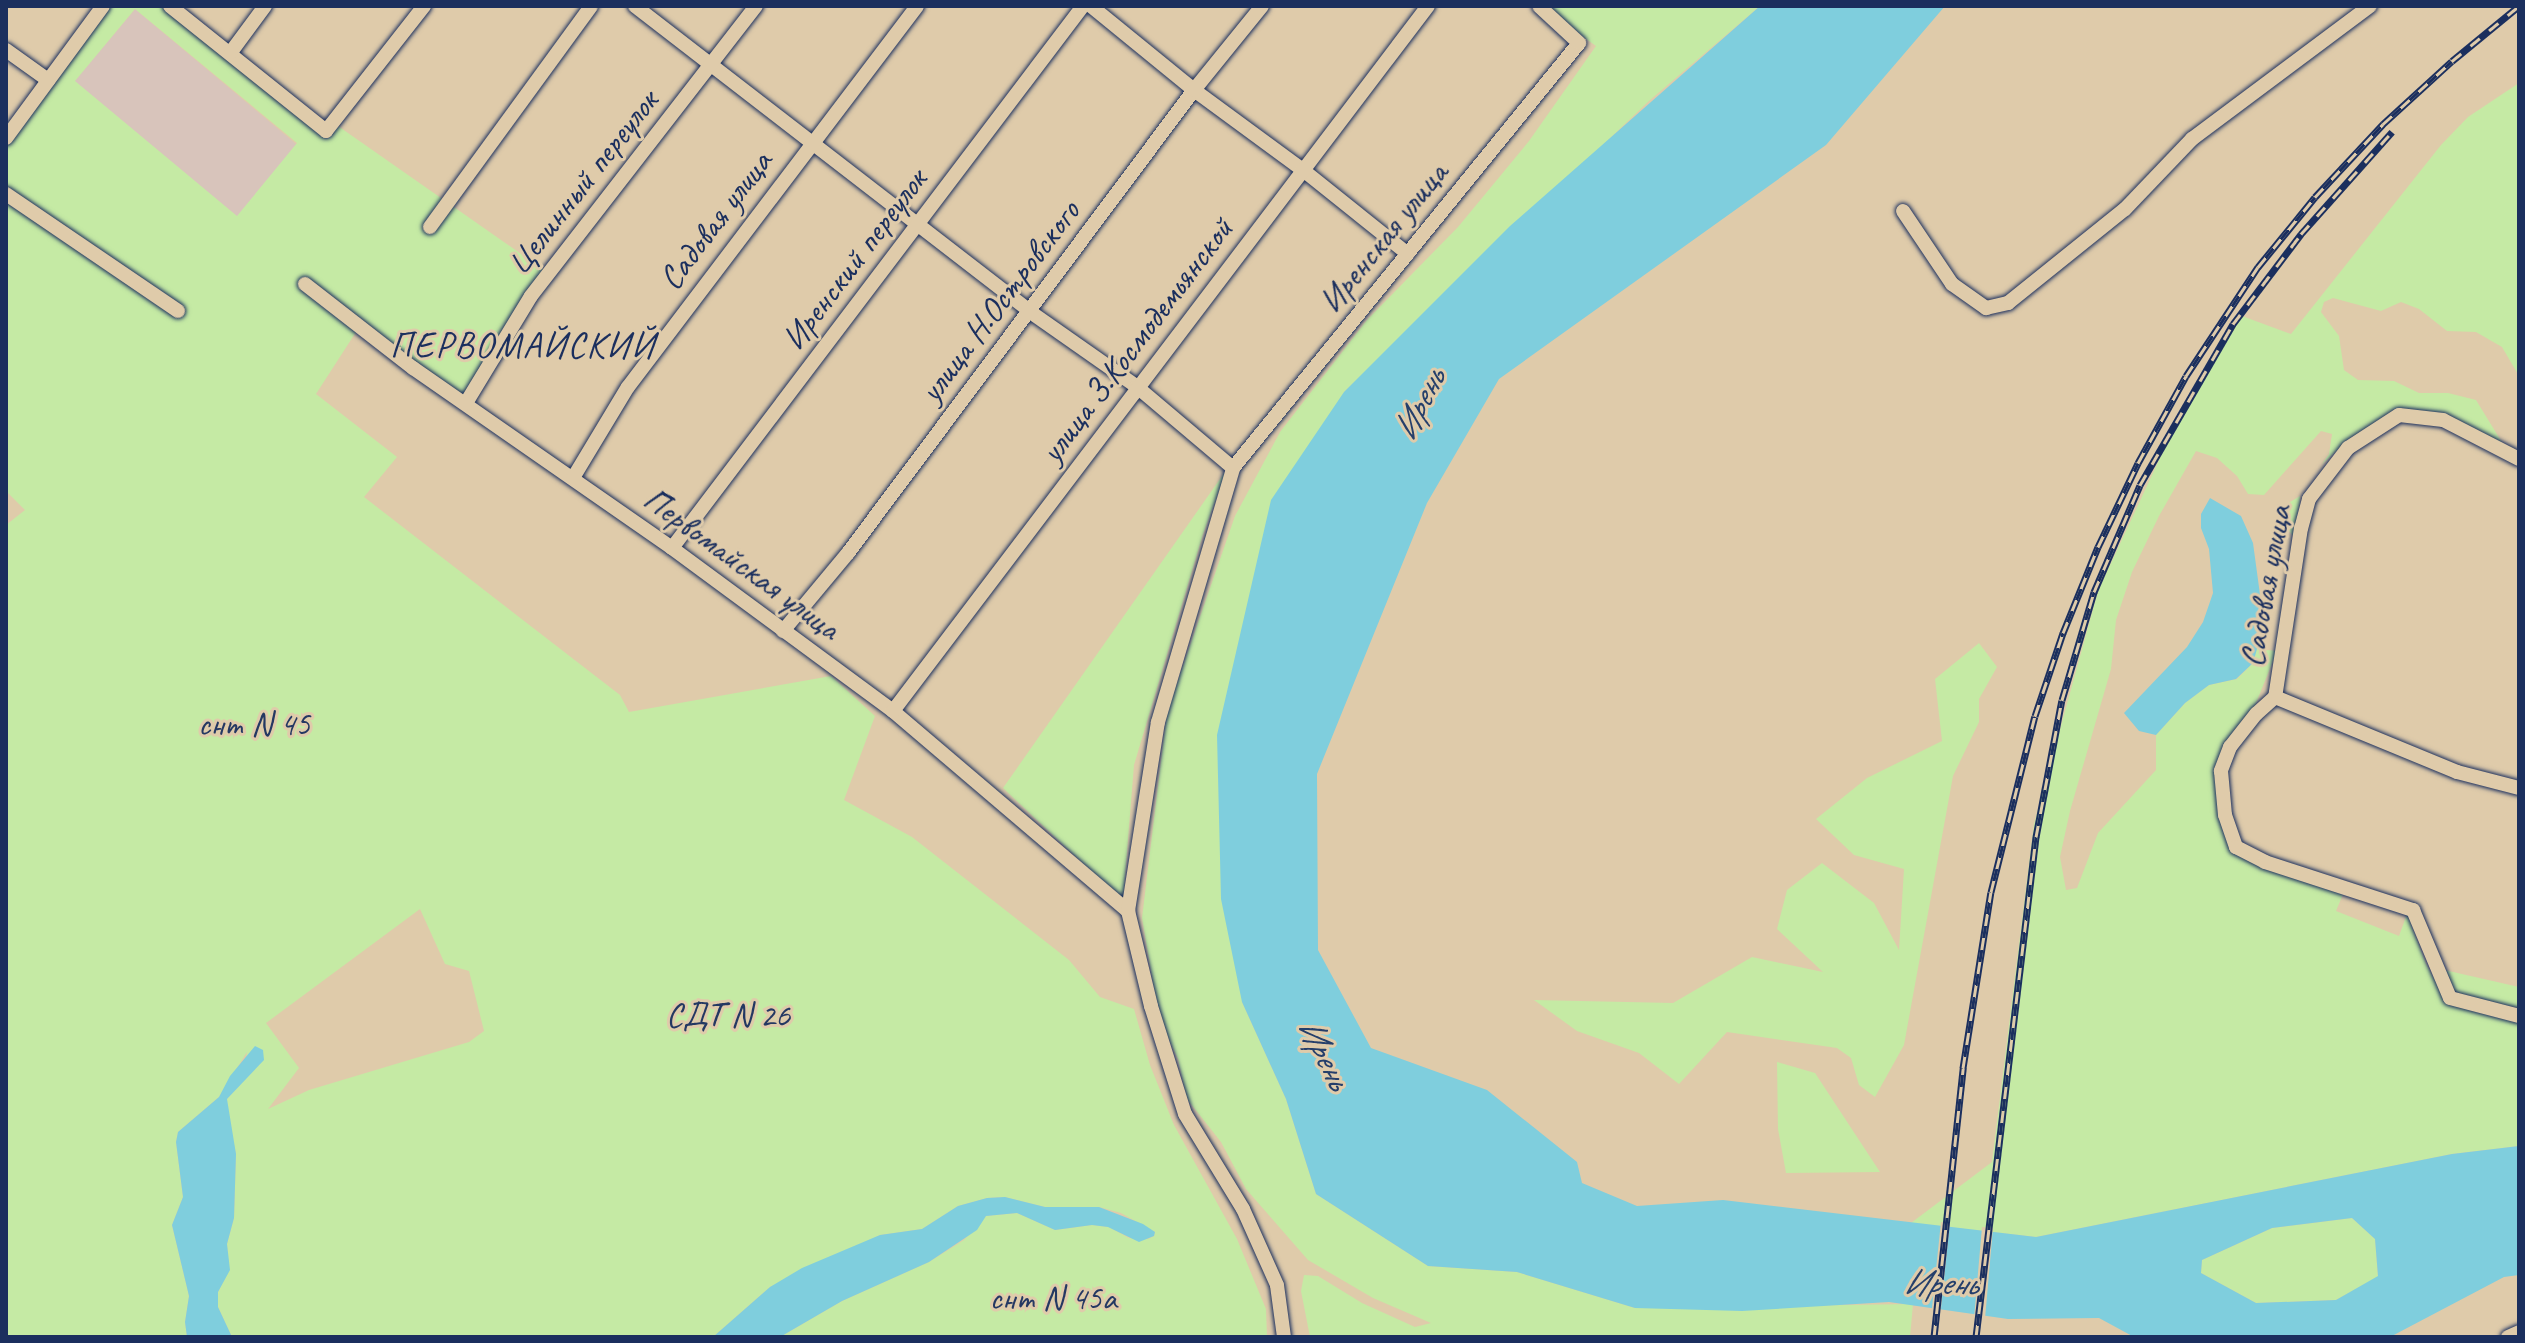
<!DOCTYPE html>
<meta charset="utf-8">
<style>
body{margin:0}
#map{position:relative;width:2525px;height:1343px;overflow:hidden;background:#dfcbaa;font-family:Caveat,sans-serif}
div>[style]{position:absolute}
.built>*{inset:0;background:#d8c4bb;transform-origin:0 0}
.green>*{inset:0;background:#c5eaa4}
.water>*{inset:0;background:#7fcedd}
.pier>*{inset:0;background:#dfcbaa;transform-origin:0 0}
.roads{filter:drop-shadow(0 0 2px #1b2f5e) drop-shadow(0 0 2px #1b2f5e)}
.minor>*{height:14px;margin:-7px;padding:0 7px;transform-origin:7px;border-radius:7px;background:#dfcbaa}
.rail>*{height:7px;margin-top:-3.5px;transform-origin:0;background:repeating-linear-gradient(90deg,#dfcbaa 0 12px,#1b2f5e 0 24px);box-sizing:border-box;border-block:2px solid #1b2f5e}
span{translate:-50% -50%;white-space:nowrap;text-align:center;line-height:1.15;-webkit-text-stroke:6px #dfcbaa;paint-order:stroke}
.street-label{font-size:34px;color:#1b2f5e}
.park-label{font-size:34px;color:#243862}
.neighbourhood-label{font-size:36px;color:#1b2f5e;letter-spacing:2px}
.water-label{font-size:36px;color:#253f6b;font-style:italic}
.frame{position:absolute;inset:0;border:8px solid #1b2f5e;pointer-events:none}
</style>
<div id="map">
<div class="built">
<div style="left:135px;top:9px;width:212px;height:95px;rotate:40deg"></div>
</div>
<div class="green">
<div style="clip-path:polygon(evenodd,101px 6px,162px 6px,327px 139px,338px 126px,544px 270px,465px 397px,300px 287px,356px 332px,316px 394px,397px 457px,364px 497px,620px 695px,629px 712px,831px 676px,875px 716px,844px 800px,912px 837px,1069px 960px,1100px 997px,1134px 1009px,1150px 1065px,1174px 1125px,1237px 1239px,1266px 1309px,1267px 1337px,780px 1337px,842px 1301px,929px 1262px,964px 1240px,986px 1216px,1017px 1213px,1055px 1230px,1092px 1225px,1109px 1227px,1129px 1238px,1148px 1239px,1154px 1236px,1155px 1232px,1121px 1213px,1099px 1207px,1045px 1207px,1005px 1197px,987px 1198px,958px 1206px,922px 1229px,880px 1235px,770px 1287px,713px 1337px,232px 1337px,218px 1307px,218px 1292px,229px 1270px,227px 1244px,234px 1218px,236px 1154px,226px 1111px,227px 1099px,243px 1081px,247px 1052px,219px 1097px,178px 1132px,176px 1142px,183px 1197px,172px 1225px,189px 1296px,185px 1322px,187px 1337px,6px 1337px,6px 525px,25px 510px,6px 491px,6px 133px,101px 6px,135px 9px,297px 143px,237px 216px,75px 81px,135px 9px,101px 6px,420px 909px,445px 964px,469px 971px,484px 1031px,469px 1042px,309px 1090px,268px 1109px,299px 1068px,266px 1023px,420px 909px)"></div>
<div style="clip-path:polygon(1540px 6px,1760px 6px,1650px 100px,1344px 392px,1242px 1002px,1286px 1099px,1316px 1194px,1428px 1266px,1517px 1272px,1635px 1308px,1913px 1304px,1910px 1337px,1310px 1337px,1301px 1291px,1304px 1275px,1318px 1276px,1362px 1303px,1415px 1327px,1431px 1323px,1373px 1298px,1308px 1260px,1246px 1189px,1221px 1142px,1187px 1099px,1178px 1059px,1159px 1018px,1142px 918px,1167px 712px,1235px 516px,1280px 432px,1367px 320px,1458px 227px,1529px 141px,1596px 46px)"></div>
<div style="clip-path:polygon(2519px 83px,2519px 376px,2502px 347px,2476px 332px,2447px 331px,2419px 309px,2401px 302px,2381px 311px,2333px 298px,2324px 302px,2321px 312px,2339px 336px,2344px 370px,2358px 380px,2394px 381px,2419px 393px,2448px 393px,2476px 400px,2503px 444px,2401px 408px,2352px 437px,2322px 464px,2329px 454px,2332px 434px,2321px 431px,2264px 495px,2248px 494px,2237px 476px,2217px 458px,2196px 451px,2159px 516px,2132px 572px,2116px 620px,2111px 669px,2070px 811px,2060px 857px,2066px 890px,2077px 888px,2098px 833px,2156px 770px,2156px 735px,2185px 703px,2209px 685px,2237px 679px,2253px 663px,2260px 639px,2267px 650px,2277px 651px,2252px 713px,2218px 770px,2233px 849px,2346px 887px,2336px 911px,2399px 936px,2407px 914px,2426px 964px,2446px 1001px,2519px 1016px,2519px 1146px,2452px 1154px,2036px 1237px,1911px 1223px,1992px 1162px,2034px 824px,2098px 591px,2173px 430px,2242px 316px,2291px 334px,2441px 145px,2468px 117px)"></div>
<div style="clip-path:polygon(1227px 469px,1203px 534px,1134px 765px,1123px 901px,1003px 788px)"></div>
<div style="clip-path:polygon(2300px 496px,2300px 501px,2293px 536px,2279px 518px,2285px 505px)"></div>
<div style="clip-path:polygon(1979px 643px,1997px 667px,1979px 699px,1979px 722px,1953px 776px,1904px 1045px,1875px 1097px,1859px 1085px,1851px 1058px,1837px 1048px,1727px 1032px,1679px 1084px,1639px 1053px,1577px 1031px,1534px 1000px,1673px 1003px,1752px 957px,1823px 972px,1777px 929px,1787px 890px,1822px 863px,1874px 903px,1899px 950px,1904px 869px,1854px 855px,1816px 819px,1867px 778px,1942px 741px,1935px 679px)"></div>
<div style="clip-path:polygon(2440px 969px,2519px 987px,2519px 1008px,2452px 995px)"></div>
<div style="clip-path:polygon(1777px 1062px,1815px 1073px,1880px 1172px,1786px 1173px,1778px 1129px)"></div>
<div style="clip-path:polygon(2352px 1218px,2375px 1239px,2378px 1277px,2336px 1300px,2256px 1303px,2201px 1273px,2202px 1260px,2272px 1228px)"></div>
</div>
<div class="water">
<div style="clip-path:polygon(evenodd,1760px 6px,1945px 6px,1826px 145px,1499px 379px,1427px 503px,1317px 774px,1318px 950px,1371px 1048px,1487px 1090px,1577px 1162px,1582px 1183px,1637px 1206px,1723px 1200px,2036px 1237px,2452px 1154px,2519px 1146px,2519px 1275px,2504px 1277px,2390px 1337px,2134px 1337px,2099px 1318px,2008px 1319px,1889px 1302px,1742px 1311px,1635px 1308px,1517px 1272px,1428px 1266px,1316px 1194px,1286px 1099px,1242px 1002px,1221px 899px,1217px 735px,1271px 500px,1344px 392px,1510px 226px,1760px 6px,2352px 1218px,2375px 1239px,2378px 1276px,2336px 1300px,2256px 1303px,2201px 1273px,2202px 1260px,2272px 1228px,2352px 1218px)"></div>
<div style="clip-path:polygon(2210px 498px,2241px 516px,2253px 543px,2264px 624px,2253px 663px,2236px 679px,2209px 685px,2185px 703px,2156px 735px,2139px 731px,2124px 713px,2187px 647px,2203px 622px,2213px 593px,2209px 549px,2201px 528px,2201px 514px)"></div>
<div style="clip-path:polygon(255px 1046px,263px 1050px,264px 1060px,227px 1099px,236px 1154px,234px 1218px,227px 1244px,230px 1270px,218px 1292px,218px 1307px,232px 1337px,187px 1337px,185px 1322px,189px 1296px,172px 1225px,183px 1197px,176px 1142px,178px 1132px,219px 1097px,230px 1076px)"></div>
<div style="clip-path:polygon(1005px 1197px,1045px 1207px,1099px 1207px,1143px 1224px,1155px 1232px,1154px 1236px,1139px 1242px,1108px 1227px,1092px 1225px,1055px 1230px,1017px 1213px,986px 1216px,977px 1230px,929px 1262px,842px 1301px,780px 1337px,713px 1337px,770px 1287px,802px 1268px,880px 1235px,922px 1229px,958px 1206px,987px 1198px)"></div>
</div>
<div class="pier">
<div style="left:1941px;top:1222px;width:9px;height:90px;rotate:6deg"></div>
<div style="left:1982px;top:1227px;width:11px;height:92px;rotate:5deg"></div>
</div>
<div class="roads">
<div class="minor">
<div style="left:170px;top:6px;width:200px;rotate:38.7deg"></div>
<div style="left:326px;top:131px;width:159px;rotate:-51.9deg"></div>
<div style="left:635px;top:6px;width:498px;rotate:37.7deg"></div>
<div style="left:1029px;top:311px;width:131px;rotate:35deg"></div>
<div style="left:1136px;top:386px;width:127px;rotate:40.2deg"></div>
<div style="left:1091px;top:6px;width:133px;rotate:39.2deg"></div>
<div style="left:1194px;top:90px;width:135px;rotate:36.3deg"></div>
<div style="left:1303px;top:170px;width:134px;rotate:38.7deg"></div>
<div style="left:6px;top:50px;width:52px;rotate:35.5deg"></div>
<div style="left:231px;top:52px;width:57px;rotate:-53.5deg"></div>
<div style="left:6px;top:138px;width:164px;rotate:-53.7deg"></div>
<div style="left:6px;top:194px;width:208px;rotate:34.2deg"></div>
<div style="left:1903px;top:211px;width:88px;rotate:56.1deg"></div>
<div style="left:1952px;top:284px;width:42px;rotate:35.2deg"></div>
<div style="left:1986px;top:308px;width:23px;rotate:-13deg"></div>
<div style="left:2008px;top:303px;width:150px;rotate:-38.8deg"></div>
<div style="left:2125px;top:209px;width:97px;rotate:-46.3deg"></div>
<div style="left:2192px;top:139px;width:222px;rotate:-36.8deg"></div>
<div style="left:430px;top:227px;width:273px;rotate:-53.9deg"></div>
<div style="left:305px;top:284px;width:137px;rotate:37.9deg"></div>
<div style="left:413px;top:368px;width:315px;rotate:34.8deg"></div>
<div style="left:672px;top:548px;width:275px;rotate:36.4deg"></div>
<div style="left:893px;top:711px;width:309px;rotate:40.4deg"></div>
<div style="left:466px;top:403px;width:125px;rotate:-58.7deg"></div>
<div style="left:531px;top:296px;width:367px;rotate:-52.2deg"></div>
<div style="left:2519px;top:459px;width:85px;rotate:-152.8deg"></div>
<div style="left:2443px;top:420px;width:44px;rotate:-173.5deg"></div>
<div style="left:2399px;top:415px;width:61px;rotate:147.1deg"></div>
<div style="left:2348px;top:448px;width:64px;rotate:127.4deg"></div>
<div style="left:2309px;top:499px;width:30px;rotate:105deg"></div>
<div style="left:2301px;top:528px;width:171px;rotate:98.7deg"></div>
<div style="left:2275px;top:697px;width:25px;rotate:138deg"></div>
<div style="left:2256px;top:714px;width:42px;rotate:128.2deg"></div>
<div style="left:2230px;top:747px;width:26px;rotate:111deg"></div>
<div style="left:2221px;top:771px;width:44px;rotate:84.8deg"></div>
<div style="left:2225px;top:815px;width:34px;rotate:71deg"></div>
<div style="left:2236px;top:847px;width:33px;rotate:27deg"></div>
<div style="left:2265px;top:862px;width:156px;rotate:18deg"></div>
<div style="left:2413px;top:910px;width:95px;rotate:67.2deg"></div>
<div style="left:2450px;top:998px;width:71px;rotate:14.6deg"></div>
<div style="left:573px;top:478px;width:106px;rotate:-58.9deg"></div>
<div style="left:628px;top:387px;width:478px;rotate:-52.8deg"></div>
<div style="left:672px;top:548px;width:680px;rotate:-52.83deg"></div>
<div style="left:783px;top:631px;width:102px;rotate:-50.2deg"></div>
<div style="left:848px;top:553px;width:578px;rotate:-53.23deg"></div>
<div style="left:1194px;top:90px;width:108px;rotate:-51deg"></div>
<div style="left:2275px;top:697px;width:197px;rotate:22.4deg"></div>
<div style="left:2457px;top:772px;width:64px;rotate:14.5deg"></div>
<div style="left:893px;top:711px;width:885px;rotate:-52.81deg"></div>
<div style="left:1284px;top:1337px;width:52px;rotate:-97.7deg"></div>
<div style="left:1277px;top:1285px;width:83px;rotate:-114.1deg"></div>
<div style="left:1243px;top:1209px;width:111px;rotate:-121.4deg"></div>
<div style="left:1185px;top:1114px;width:113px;rotate:-107.5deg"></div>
<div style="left:1151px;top:1006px;width:98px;rotate:-103.6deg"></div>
<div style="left:1128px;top:911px;width:191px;rotate:-81deg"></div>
<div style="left:1158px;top:722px;width:265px;rotate:-73.5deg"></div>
<div style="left:1233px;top:468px;width:548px;rotate:-50.85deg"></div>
<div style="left:1579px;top:43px;width:54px;rotate:-137.2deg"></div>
<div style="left:2508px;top:1337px;width:12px;rotate:-24deg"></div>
</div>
</div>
<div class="rail">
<div style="left:1934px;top:1337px;width:271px;rotate:-83.8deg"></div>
<div style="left:1963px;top:1068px;width:178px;rotate:-81deg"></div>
<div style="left:1991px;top:892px;width:181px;rotate:-76deg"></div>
<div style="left:2035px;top:716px;width:88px;rotate:-71.4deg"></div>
<div style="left:2063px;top:633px;width:93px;rotate:-67.9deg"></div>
<div style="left:2098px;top:547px;width:93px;rotate:-64.5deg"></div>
<div style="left:2138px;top:463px;width:99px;rotate:-61.1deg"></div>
<div style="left:2186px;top:376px;width:131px;rotate:-56.6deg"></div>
<div style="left:2258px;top:267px;width:90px;rotate:-50.8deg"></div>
<div style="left:2315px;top:197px;width:100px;rotate:-47deg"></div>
<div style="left:2383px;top:124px;width:93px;rotate:-42.4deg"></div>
<div style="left:2452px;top:61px;width:87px;rotate:-39.4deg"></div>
<div style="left:1976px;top:1337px;width:504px;rotate:-83.16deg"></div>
<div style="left:2036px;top:837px;width:139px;rotate:-79.3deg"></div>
<div style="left:2062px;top:700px;width:113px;rotate:-73.5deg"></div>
<div style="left:2094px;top:592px;width:116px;rotate:-66.7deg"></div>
<div style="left:2140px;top:485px;width:186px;rotate:-60deg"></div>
<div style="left:2233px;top:324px;width:113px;rotate:-52.9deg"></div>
<div style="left:2301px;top:234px;width:137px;rotate:-48.3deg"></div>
</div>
<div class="street-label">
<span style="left:582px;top:182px;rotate:-52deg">Целинный переулок</span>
<span style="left:715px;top:220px;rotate:-53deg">Садовая улица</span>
<span style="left:1383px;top:237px;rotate:-51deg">Иренская улица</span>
<span style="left:854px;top:259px;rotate:-53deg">Иренский переулок</span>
<span style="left:999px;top:301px;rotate:-53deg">улица Н.Островского</span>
<span style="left:1136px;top:340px;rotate:-53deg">улица З.Космодемьянской</span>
<span style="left:742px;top:563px;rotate:36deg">Первомайская улица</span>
<span style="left:2265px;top:586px;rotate:-80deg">Садовая улица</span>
</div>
<div class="park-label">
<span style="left:254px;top:724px">снт N 45</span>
<span style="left:728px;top:1015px">СДТ N 26</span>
<span style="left:1053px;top:1298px">снт N 45а</span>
</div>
<div class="neighbourhood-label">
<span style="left:523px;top:346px">ПЕРВОМАЙСКИЙ</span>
</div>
<div class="water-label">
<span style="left:1419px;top:405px;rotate:-63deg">Ирень</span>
<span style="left:1324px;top:1053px;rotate:63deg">Ирень</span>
<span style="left:1940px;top:1283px;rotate:1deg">Ирень</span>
</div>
<div class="frame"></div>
</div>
